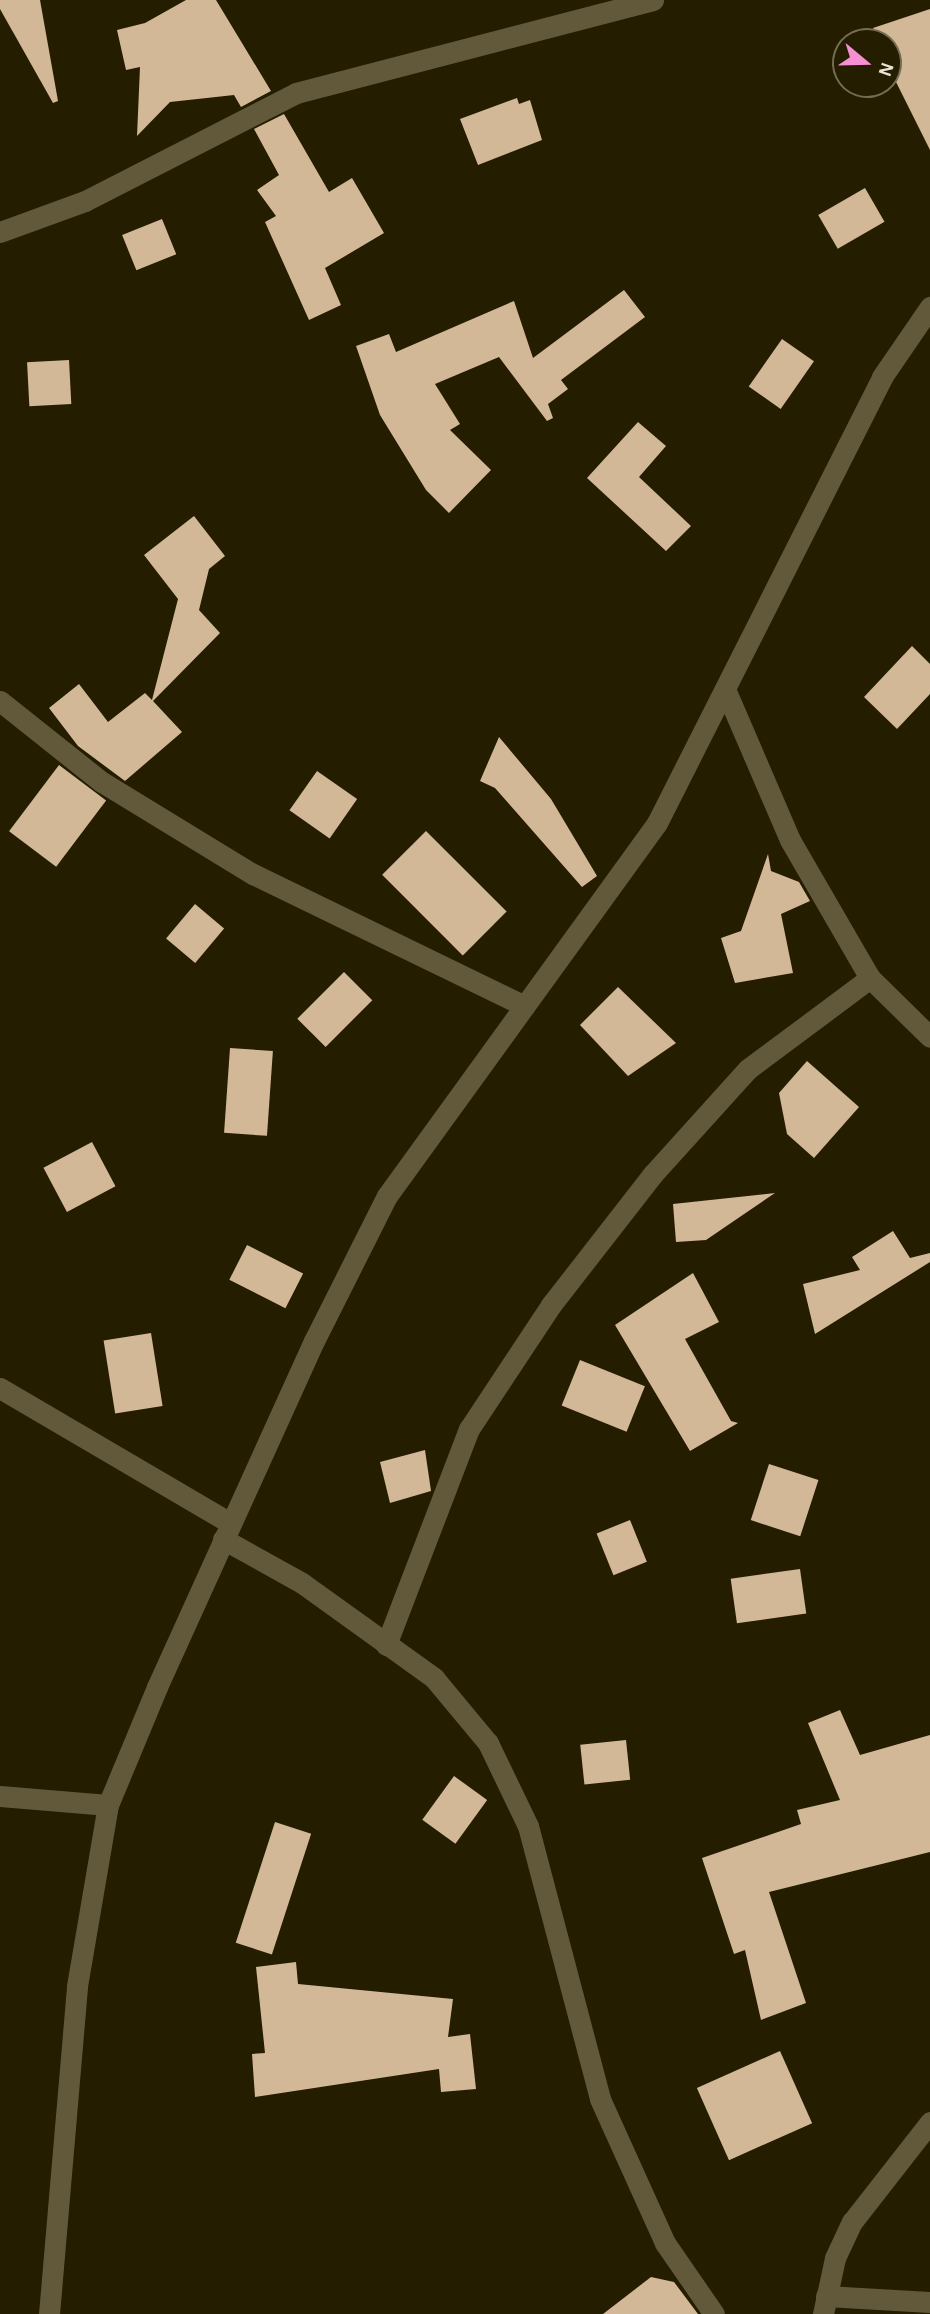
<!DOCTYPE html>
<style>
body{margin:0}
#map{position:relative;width:930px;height:2314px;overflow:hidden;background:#251d00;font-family:"Alegreya Sans",sans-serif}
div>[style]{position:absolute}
.building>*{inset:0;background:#d3b898;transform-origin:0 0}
.street>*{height:21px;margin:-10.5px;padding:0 10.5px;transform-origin:10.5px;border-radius:10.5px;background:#62593a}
span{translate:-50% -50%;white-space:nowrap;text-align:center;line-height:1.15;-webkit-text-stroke:7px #251d00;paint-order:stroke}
.north{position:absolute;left:832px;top:28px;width:70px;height:70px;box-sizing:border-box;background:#251d00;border:2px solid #736d54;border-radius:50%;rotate:109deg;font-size:19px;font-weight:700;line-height:28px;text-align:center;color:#e9e4d3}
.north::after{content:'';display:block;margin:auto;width:24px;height:32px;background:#f591d2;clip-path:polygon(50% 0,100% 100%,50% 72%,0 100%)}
</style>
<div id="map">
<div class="building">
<div style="clip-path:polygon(0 0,40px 0,58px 101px,53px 103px,0 9px)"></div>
<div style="clip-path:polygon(186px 0,216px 0,271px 91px,241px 107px,234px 95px,170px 102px,137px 136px,140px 67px,126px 70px,117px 30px,145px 23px)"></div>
<div style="clip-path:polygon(930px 9px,930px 150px,888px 66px,888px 42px,878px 42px,873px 28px)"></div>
<div style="clip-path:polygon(517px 98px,519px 104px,530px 100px,542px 140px,478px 165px,460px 119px)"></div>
<div style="clip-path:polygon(284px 114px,329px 192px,352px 178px,384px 233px,325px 268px,341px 305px,309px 320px,265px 222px,276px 216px,257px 190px,279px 175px,254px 129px)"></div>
<div style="left:865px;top:188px;width:39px;height:54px;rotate:60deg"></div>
<div style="left:162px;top:219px;width:38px;height:43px;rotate:68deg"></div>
<div style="clip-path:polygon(624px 290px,645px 317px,561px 380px,568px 389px,548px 404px,553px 418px,547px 421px,499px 357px,435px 384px,460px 424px,450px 430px,491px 470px,449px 513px,426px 490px,380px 415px,356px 346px,389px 334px,396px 352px,514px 301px,533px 358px)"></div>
<div style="left:782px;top:339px;width:39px;height:58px;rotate:35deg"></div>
<div style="left:69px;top:360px;width:44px;height:42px;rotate:87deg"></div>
<div style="clip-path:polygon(638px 422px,666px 446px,639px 477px,691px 526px,666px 551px,587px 478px)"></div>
<div style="clip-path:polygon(194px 516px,225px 556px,209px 569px,199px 610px,220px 633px,153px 701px,182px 732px,125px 781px,78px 746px,49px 708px,79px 684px,108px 722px,145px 693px,152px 700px,178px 599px,144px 555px)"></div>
<div style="clip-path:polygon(912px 646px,930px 664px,930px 694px,897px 729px,864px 697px)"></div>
<div style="clip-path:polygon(499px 737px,551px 799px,597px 876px,582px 887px,495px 788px,480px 781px)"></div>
<div style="left:59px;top:765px;width:59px;height:83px;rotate:37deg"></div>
<div style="left:317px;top:771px;width:49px;height:48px;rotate:35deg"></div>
<div style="left:426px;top:831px;width:114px;height:62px;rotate:45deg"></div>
<div style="clip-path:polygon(768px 854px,771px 871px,799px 882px,810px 901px,781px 914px,793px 973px,735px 983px,721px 938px,741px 931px)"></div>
<div style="left:195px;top:904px;width:38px;height:45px;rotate:40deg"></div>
<div style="left:344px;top:972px;width:40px;height:66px;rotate:45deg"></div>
<div style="clip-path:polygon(618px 987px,676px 1043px,628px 1076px,580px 1025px)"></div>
<div style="left:230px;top:1048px;width:43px;height:85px;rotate:4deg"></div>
<div style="clip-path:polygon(807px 1061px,859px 1107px,814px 1158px,787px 1134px,779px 1093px)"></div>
<div style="left:92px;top:1142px;width:50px;height:55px;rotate:62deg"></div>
<div style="clip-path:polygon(775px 1193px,706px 1240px,676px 1242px,673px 1204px)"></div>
<div style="clip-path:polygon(893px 1231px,910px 1258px,930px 1253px,930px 1262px,815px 1334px,803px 1284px,860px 1270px,852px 1257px)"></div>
<div style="left:247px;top:1245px;width:63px;height:39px;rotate:27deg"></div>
<div style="clip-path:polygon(693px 1273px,719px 1322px,685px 1339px,731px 1421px,738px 1423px,690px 1451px,615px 1325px)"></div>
<div style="left:151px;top:1333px;width:74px;height:48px;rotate:81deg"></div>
<div style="left:580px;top:1360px;width:70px;height:49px;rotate:22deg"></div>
<div style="clip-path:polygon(425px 1450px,431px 1491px,390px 1503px,380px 1462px)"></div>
<div style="left:769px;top:1464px;width:52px;height:59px;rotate:18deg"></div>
<div style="left:630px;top:1520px;width:45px;height:36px;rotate:68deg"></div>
<div style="left:800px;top:1569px;width:45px;height:70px;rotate:82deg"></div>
<div style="clip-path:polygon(840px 1710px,860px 1755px,930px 1735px,930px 1852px,769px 1892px,806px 2003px,761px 2020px,745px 1950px,734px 1954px,702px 1858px,801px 1824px,797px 1810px,840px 1800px,808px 1723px)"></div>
<div style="left:626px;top:1740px;width:40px;height:46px;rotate:84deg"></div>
<div style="left:454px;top:1776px;width:41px;height:54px;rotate:36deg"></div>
<div style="left:275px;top:1822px;width:38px;height:127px;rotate:18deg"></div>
<div style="clip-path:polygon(296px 1962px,298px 1984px,453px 1999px,448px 2037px,470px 2034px,476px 2089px,441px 2092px,439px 2069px,255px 2097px,252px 2054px,265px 2053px,256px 1967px)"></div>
<div style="left:780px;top:2051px;width:79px;height:91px;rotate:66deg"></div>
<div style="clip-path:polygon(651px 2277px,674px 2282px,698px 2314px,603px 2314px)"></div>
</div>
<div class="street">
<div style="left:0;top:232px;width:90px;rotate:-20deg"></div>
<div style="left:85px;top:201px;width:237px;rotate:-27.1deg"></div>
<div style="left:296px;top:93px;width:369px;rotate:-14.6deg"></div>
<div style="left:725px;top:689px;width:164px;rotate:66.7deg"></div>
<div style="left:790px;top:840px;width:160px;rotate:59.9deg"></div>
<div style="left:870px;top:978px;width:84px;rotate:44.5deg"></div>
<div style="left:0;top:701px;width:130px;rotate:38.5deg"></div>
<div style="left:102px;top:782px;width:177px;rotate:31.4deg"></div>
<div style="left:253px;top:874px;width:302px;rotate:25.9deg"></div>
<div style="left:0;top:1388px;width:267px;rotate:30.4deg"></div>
<div style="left:223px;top:1539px;width:90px;rotate:29.1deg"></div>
<div style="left:302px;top:1583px;width:163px;rotate:35.7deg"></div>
<div style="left:434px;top:1678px;width:85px;rotate:50.3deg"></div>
<div style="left:488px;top:1743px;width:92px;rotate:64.3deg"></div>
<div style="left:528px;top:1826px;width:282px;rotate:75.2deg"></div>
<div style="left:600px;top:2099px;width:158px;rotate:65.7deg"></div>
<div style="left:665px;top:2243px;width:86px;rotate:55.4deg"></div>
<div style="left:386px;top:1645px;width:231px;rotate:-69deg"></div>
<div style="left:469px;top:1429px;width:149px;rotate:-56.5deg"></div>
<div style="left:551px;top:1305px;width:166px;rotate:-52.1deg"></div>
<div style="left:653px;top:1174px;width:142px;rotate:-47.9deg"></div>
<div style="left:748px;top:1069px;width:152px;rotate:-36.7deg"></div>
<div style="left:0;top:1796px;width:108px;rotate:4.8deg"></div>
<div style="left:826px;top:2296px;width:104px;rotate:3.3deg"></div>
<div style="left:49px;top:2314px;width:329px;rotate:-85.1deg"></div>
<div style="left:77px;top:1986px;width:184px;rotate:-80.3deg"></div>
<div style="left:108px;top:1805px;width:128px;rotate:-67.4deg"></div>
<div style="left:157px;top:1687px;width:380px;rotate:-65.6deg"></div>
<div style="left:314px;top:1341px;width:162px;rotate:-63.3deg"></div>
<div style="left:387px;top:1196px;width:460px;rotate:-54.1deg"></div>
<div style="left:657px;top:823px;width:500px;rotate:-63.2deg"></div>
<div style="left:882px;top:377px;width:85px;rotate:-55.6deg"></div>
<div style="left:823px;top:2314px;width:57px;rotate:-77.9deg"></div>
<div style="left:835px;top:2258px;width:40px;rotate:-65deg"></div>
<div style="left:852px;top:2222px;width:127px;rotate:-52deg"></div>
</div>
<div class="north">N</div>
</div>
